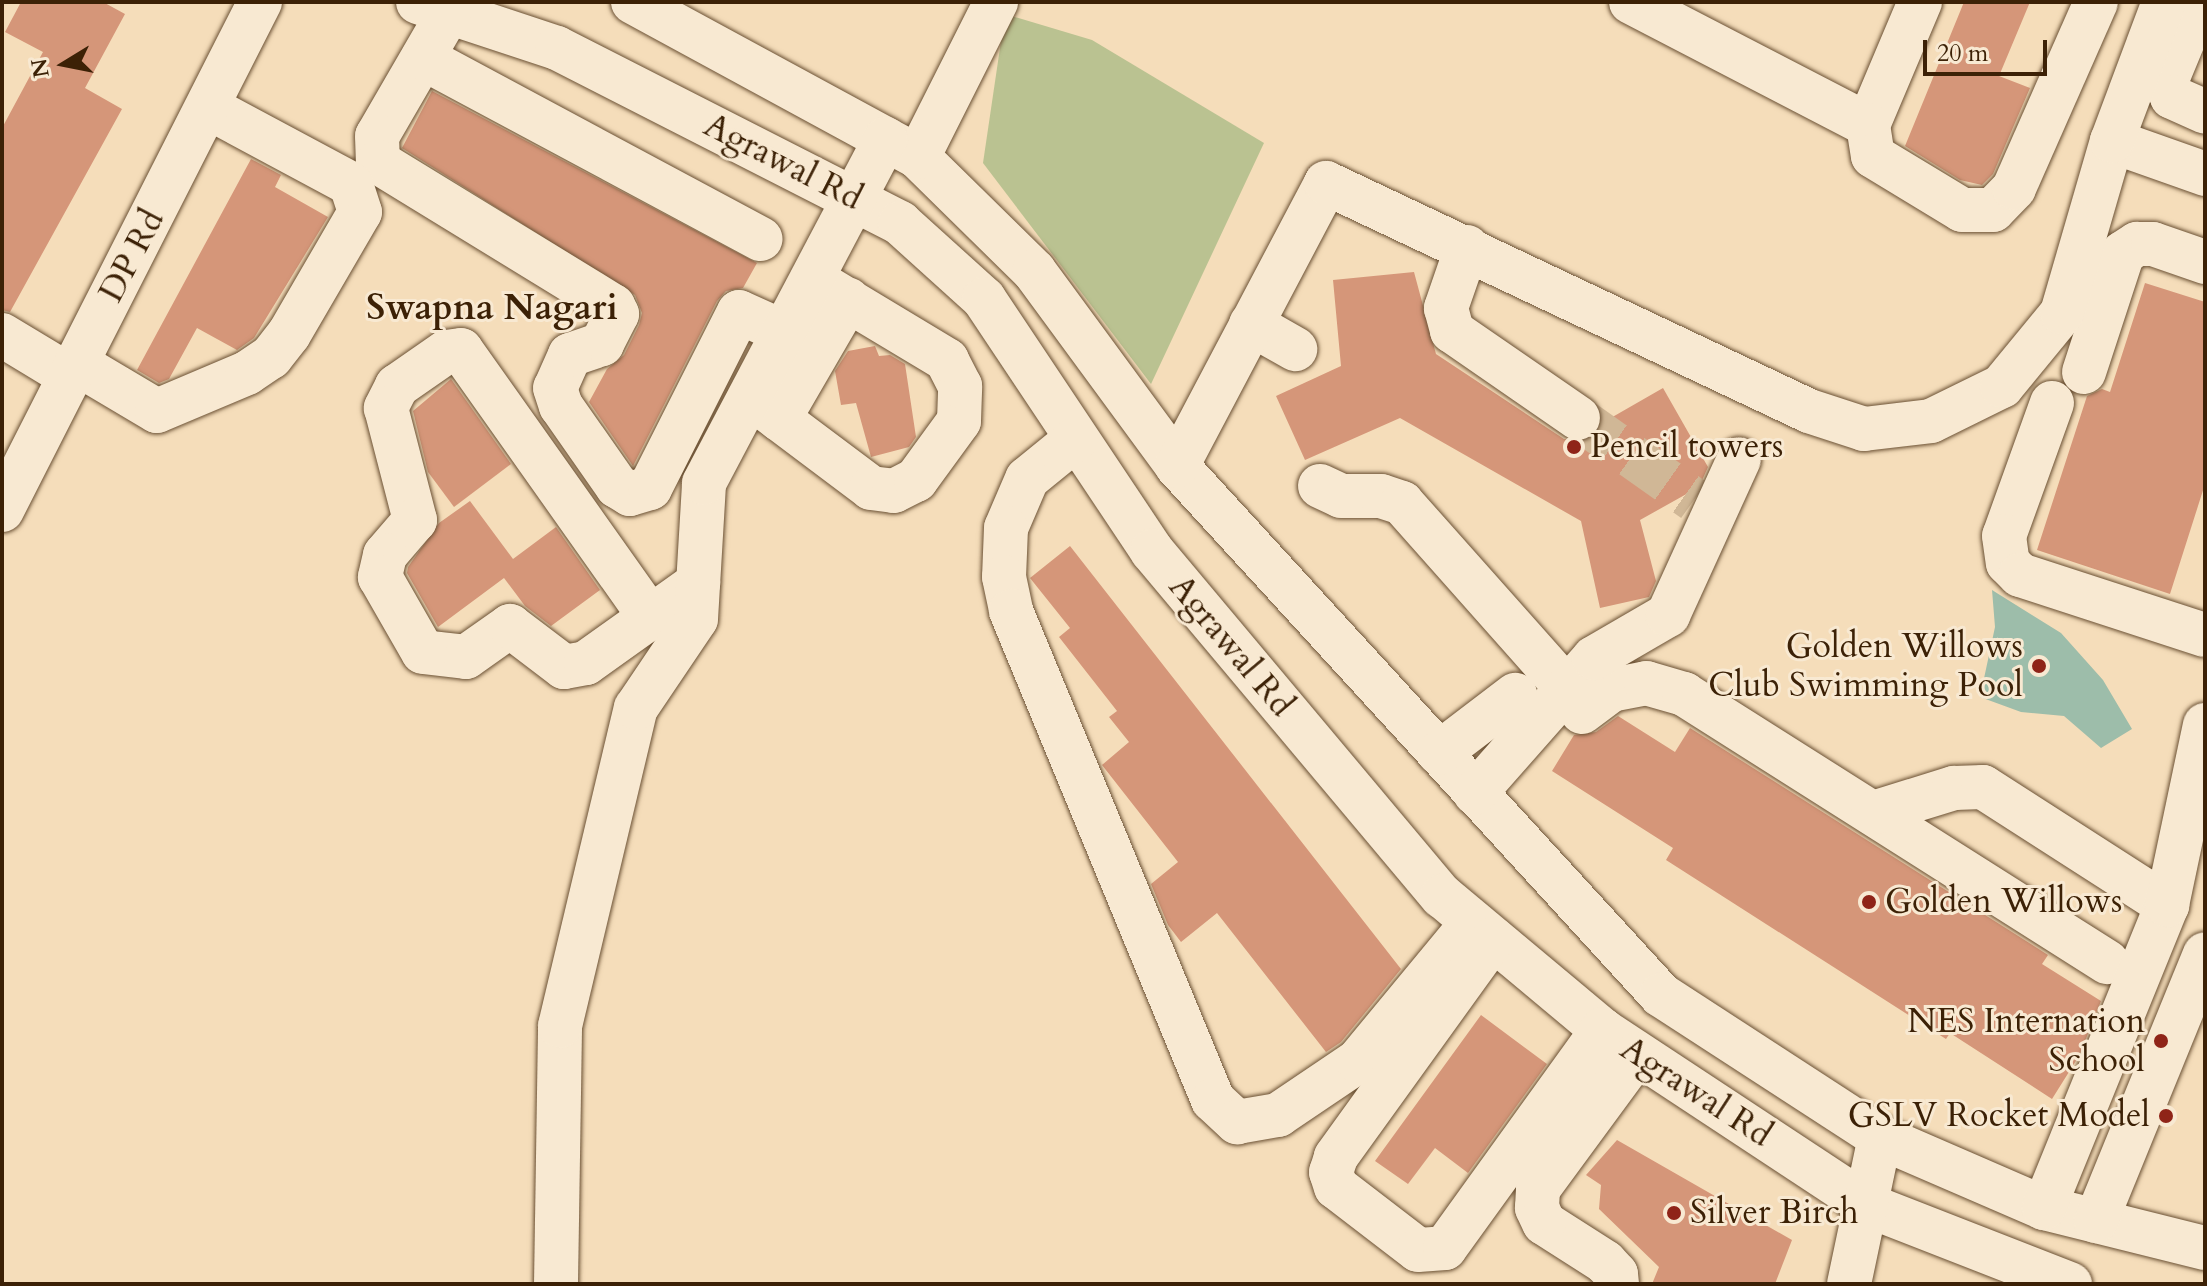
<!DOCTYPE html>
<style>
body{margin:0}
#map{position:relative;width:2207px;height:1286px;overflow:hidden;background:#f5ddba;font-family:Cardo,serif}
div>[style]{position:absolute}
.green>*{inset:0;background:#bac291}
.water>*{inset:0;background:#9dbdaa}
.building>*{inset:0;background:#d59679}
.minor-tunnel>*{height:44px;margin-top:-22px;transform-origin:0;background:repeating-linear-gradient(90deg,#d0b796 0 44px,transparent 0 66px)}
.roads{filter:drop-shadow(0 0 2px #6a5033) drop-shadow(0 0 2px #6a5033)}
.minor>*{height:44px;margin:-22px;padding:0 22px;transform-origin:22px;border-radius:22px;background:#f8e9d2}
.dots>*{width:22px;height:22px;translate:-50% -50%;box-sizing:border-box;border:4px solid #f8e9d2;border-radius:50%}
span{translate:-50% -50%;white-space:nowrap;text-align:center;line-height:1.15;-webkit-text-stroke:6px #f8e9d2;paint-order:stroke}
.street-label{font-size:34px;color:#3c2106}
.poi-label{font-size:34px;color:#3c2106}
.left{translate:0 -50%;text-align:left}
.right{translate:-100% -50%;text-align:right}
.neighbourhood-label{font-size:36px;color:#3c2106;font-weight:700}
.frame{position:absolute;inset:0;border:4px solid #3c2106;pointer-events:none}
.north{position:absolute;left:24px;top:24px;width:80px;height:80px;-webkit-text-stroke:6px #f8e9d2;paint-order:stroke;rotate:260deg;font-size:22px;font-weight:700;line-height:32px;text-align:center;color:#3c2106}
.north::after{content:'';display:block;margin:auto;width:28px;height:36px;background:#3c2106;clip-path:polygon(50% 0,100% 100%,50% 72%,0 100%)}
.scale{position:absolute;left:1923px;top:40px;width:124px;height:36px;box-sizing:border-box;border:4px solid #3c2106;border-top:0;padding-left:10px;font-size:24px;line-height:28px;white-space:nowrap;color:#3c2106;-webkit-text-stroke:6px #f8e9d2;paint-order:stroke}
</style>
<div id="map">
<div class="green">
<div style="clip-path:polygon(1005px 14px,1092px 40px,1264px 143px,1151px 384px,983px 163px)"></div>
</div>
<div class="water">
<div style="clip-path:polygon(1992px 590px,2061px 633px,2103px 680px,2132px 729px,2101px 748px,2064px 716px,2021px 712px,1980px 697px,1995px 627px)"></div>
</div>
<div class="building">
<div style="clip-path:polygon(21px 2px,103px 2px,125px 14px,85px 88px,122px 109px,10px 312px,2px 310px,2px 128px,43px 52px,5px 32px)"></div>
<div style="clip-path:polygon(1964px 2px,2030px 2px,1999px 76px,2030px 88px,1993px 174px,1982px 185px,1960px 180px,1905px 146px)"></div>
<div style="clip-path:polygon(432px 91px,757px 263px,743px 288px,726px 291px,717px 301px,633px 466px,589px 402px,607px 369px,624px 355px,639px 325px,642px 313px,635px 295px,402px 148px)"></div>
<div style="clip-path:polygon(251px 159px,281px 175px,275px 187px,328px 217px,254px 338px,237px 350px,197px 328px,169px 379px,159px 383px,137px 370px)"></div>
<div style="clip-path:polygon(1414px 272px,1436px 354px,1564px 439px,1589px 440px,1602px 423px,1663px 388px,1708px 467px,1699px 487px,1640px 520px,1656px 581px,1649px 597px,1600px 608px,1581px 521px,1400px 418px,1305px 460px,1276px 396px,1341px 366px,1333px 280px)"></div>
<div style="clip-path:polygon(2145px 283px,2205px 302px,2205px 484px,2170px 594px,2037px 550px,2087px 396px,2102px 389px,2110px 392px)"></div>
<div style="clip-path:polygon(875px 346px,879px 356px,890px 355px,905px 364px,916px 437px,909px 447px,871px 457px,856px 403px,841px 405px,835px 371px,848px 351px)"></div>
<div style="clip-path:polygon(451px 379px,511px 464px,454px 507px,428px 472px,413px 411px)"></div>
<div style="clip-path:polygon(470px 501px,513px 559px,556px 527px,600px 590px,551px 626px,525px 606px,504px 578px,438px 627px,407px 573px,408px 567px,439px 523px)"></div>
<div style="clip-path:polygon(1070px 546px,1401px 969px,1341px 1042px,1326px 1052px,1217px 913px,1181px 942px,1168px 925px,1151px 884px,1178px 862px,1102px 765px,1129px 742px,1109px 717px,1117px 711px,1059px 637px,1070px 628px,1030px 578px)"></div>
<div style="clip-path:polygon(1618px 716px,1675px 752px,1690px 728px,2048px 955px,2042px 964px,2101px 1001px,2079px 1056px,2052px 1099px,1950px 1033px,1946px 1039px,1666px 860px,1673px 848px,1552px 771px,1574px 735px,1596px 732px)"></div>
<div style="clip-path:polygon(1481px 1015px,1547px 1064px,1468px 1173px,1435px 1148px,1408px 1184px,1375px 1161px)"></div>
<div style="clip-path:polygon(1617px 1140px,1792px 1240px,1775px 1284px,1652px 1284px,1659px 1267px,1599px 1209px,1601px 1185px,1586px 1175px)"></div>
</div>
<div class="minor-tunnel">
<div style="left:1578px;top:418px;width:142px;rotate:35.3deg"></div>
</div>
<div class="roads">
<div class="minor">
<div style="left:418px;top:2px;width:146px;rotate:18.3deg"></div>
<div style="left:557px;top:48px;width:385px;rotate:27deg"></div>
<div style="left:900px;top:223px;width:113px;rotate:42.1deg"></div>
<div style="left:984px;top:299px;width:303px;rotate:56.3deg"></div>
<div style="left:1152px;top:551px;width:451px;rotate:50deg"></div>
<div style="left:1442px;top:896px;width:209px;rotate:39.9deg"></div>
<div style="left:1602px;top:1030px;width:318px;rotate:33.4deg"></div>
<div style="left:1867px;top:1205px;width:218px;rotate:21.3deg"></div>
<div style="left:633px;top:2px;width:324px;rotate:28.5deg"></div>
<div style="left:918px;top:157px;width:163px;rotate:44.5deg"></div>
<div style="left:1034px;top:271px;width:242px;rotate:53.7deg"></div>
<div style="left:1177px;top:466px;width:717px;rotate:47.54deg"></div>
<div style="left:1661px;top:995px;width:261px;rotate:33deg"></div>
<div style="left:1880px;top:1137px;width:179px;rotate:23.4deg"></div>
<div style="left:2044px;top:1208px;width:166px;rotate:14deg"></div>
<div style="left:1631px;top:2px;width:267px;rotate:27.4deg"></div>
<div style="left:1920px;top:2px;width:134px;rotate:112.9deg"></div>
<div style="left:1868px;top:125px;width:31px;rotate:81deg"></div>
<div style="left:1873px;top:156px;width:104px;rotate:31.2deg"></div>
<div style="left:1962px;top:210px;width:31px"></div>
<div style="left:1993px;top:210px;width:30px;rotate:-46deg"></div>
<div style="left:2014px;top:188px;width:203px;rotate:-66.2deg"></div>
<div style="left:2199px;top:2px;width:87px;rotate:112.4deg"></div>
<div style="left:2166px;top:82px;width:16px;rotate:68deg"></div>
<div style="left:2172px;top:97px;width:36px;rotate:24deg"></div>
<div style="left:449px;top:12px;width:143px;rotate:120.1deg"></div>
<div style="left:377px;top:136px;width:26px;rotate:88deg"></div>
<div style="left:378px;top:162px;width:276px;rotate:31.5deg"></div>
<div style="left:613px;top:306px;width:9px;rotate:63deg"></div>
<div style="left:617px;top:314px;width:34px;rotate:117deg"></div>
<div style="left:602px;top:344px;width:34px;rotate:161deg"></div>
<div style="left:570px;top:355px;width:36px;rotate:114deg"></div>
<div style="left:555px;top:388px;width:19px;rotate:72deg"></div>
<div style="left:561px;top:406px;width:98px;rotate:55deg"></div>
<div style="left:617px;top:486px;width:15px;rotate:32deg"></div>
<div style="left:630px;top:494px;width:21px;rotate:-17deg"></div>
<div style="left:650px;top:488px;width:197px;rotate:-63.2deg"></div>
<div style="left:739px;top:312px;width:48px;rotate:24.4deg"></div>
<div style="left:423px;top:58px;width:383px;rotate:28.2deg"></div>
<div style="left:2112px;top:141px;width:99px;rotate:19.5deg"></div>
<div style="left:918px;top:157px;width:174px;rotate:-63.3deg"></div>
<div style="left:1467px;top:247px;width:65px;rotate:109deg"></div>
<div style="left:1446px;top:308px;width:24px;rotate:75deg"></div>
<div style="left:1452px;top:331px;width:153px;rotate:34.6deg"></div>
<div style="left:1251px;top:324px;width:51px;rotate:29.6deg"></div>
<div style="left:2px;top:335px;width:79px;rotate:31.1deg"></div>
<div style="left:76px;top:363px;width:94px;rotate:30.7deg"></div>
<div style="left:157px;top:411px;width:98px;rotate:-22.9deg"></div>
<div style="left:247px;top:373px;width:29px;rotate:-34deg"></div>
<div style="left:271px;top:357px;width:29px;rotate:-52deg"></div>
<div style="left:289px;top:334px;width:141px;rotate:-59.8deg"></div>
<div style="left:360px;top:212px;width:29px;rotate:-108deg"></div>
<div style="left:351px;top:184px;width:161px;rotate:-151.8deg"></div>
<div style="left:2084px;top:372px;width:125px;rotate:-71.9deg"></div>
<div style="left:2123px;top:253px;width:17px;rotate:-33deg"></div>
<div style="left:2137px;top:244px;width:16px"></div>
<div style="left:2153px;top:244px;width:55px;rotate:19.1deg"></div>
<div style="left:750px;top:397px;width:151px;rotate:36.9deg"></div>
<div style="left:871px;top:488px;width:23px;rotate:7deg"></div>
<div style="left:894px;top:491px;width:25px;rotate:-27deg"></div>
<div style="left:916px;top:480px;width:73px;rotate:-53.9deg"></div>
<div style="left:959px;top:421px;width:35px;rotate:-88deg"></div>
<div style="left:960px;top:386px;width:29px;rotate:-117deg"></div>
<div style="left:947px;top:360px;width:157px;rotate:-149deg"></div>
<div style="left:2052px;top:403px;width:141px;rotate:109.8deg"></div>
<div style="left:2004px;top:536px;width:27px;rotate:82deg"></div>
<div style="left:2008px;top:563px;width:17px;rotate:45deg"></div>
<div style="left:2020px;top:575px;width:194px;rotate:18deg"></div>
<div style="left:779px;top:419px;width:138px;rotate:-59.9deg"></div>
<div style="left:1076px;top:439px;width:63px;rotate:140.8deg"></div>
<div style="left:1027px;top:479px;width:53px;rotate:113.2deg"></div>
<div style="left:1006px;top:528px;width:49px;rotate:92.3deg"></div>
<div style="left:1004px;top:577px;width:35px;rotate:78deg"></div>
<div style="left:1011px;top:611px;width:529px;rotate:67.56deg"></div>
<div style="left:1213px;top:1100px;width:33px;rotate:43deg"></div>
<div style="left:1237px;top:1122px;width:42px;rotate:-9.7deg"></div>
<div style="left:1278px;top:1115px;width:97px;rotate:-34deg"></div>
<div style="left:1358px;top:1061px;width:180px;rotate:-50.4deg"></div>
<div style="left:1177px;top:466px;width:320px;rotate:-62.2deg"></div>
<div style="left:1326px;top:183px;width:534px;rotate:25.27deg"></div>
<div style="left:1809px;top:411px;width:58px;rotate:18.1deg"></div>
<div style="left:1864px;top:429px;width:67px;rotate:-6.8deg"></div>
<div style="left:1931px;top:421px;width:79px;rotate:-26.2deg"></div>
<div style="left:2002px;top:386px;width:94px;rotate:-50.6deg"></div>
<div style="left:2062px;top:313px;width:179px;rotate:-73.8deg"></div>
<div style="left:2112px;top:141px;width:148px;rotate:-69.5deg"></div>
<div style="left:1320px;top:486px;width:23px;rotate:25deg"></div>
<div style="left:1341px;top:496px;width:40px"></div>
<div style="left:1381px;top:496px;width:22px;rotate:18deg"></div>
<div style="left:1402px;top:503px;width:249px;rotate:48.4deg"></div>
<div style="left:2px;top:510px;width:570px;rotate:-63.08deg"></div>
<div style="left:650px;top:617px;width:327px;rotate:-125.3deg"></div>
<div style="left:461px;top:350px;width:15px;rotate:172deg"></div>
<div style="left:446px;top:352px;width:60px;rotate:145.2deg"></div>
<div style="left:397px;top:386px;width:25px;rotate:117deg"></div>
<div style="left:386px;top:408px;width:116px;rotate:75.5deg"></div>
<div style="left:415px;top:520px;width:46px;rotate:130.6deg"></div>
<div style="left:385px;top:555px;width:23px;rotate:103deg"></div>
<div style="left:380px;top:577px;width:86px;rotate:60.2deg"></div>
<div style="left:423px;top:652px;width:43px;rotate:6.6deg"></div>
<div style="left:466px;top:657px;width:54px;rotate:-35.2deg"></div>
<div style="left:510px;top:626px;width:68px;rotate:37.2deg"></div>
<div style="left:564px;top:667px;width:22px;rotate:-10deg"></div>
<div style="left:586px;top:663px;width:138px;rotate:-35.5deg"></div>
<div style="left:1582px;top:712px;width:36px;rotate:-37deg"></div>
<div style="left:1611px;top:690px;width:36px;rotate:-11deg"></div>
<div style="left:1646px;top:683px;width:40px;rotate:16deg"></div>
<div style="left:1684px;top:694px;width:501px;rotate:32.36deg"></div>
<div style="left:1439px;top:753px;width:96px;rotate:-37.3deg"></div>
<div style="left:1475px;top:793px;width:180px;rotate:-48.6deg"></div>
<div style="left:1594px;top:658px;width:86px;rotate:-30.2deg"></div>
<div style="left:1668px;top:615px;width:171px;rotate:-65.5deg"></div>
<div style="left:1873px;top:813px;width:85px;rotate:-17.2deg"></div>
<div style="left:1954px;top:788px;width:29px;rotate:-2deg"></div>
<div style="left:1983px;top:787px;width:219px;rotate:32.7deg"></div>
<div style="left:1493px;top:939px;width:269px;rotate:125.8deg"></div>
<div style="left:1336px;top:1157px;width:16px;rotate:108deg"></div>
<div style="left:1331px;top:1172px;width:16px;rotate:72deg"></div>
<div style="left:1336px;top:1187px;width:103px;rotate:37.5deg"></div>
<div style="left:1418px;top:1250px;width:27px;rotate:-4deg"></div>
<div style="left:1445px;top:1248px;width:269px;rotate:-54.2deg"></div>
<div style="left:2044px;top:1208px;width:327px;rotate:-67.9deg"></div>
<div style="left:2167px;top:905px;width:184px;rotate:-78.1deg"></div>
<div style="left:2096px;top:1221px;width:288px;rotate:-67.8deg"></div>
<div style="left:556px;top:1284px;width:258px;rotate:-89.1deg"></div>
<div style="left:560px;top:1026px;width:327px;rotate:-76.6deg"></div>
<div style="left:636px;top:708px;width:107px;rotate:-56deg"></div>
<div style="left:696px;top:619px;width:136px;rotate:-86.6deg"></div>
<div style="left:704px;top:483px;width:389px;rotate:-62.2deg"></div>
<div style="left:1617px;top:1284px;width:10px;rotate:-96deg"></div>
<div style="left:1616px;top:1274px;width:16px;rotate:-133deg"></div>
<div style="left:1605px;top:1262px;width:72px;rotate:-147.4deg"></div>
<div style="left:1544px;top:1223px;width:17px;rotate:-115deg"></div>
<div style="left:1537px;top:1208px;width:19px;rotate:-87deg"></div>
<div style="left:1538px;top:1189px;width:167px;rotate:-53.7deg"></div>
<div style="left:1849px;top:1284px;width:150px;rotate:-78.1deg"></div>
</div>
</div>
<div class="dots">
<div style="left:1574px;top:447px;background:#8f2418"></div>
<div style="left:2039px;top:666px;background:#8f2418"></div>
<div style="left:1869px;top:902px;background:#8f2418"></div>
<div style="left:2161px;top:1041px;background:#8f2418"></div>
<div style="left:2166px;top:1116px;background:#8f2418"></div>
<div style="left:1674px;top:1213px;background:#8f2418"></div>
</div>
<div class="street-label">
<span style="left:783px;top:162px;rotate:27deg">Agrawal Rd</span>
<span style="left:132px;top:256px;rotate:-62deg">DP Rd</span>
<span style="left:1231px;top:646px;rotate:50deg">Agrawal Rd</span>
<span style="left:1696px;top:1092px;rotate:33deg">Agrawal Rd</span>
</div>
<div class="poi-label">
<span class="left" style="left:1590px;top:447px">Pencil towers</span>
<span class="right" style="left:2023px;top:666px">Golden Willows<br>Club Swimming Pool</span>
<span class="left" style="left:1885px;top:902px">Golden Willows</span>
<span class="right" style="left:2145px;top:1041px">NES Internation<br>School</span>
<span class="right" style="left:2150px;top:1116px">GSLV Rocket Model</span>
<span class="left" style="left:1690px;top:1213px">Silver Birch</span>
</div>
<div class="neighbourhood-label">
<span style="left:492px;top:308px">Swapna Nagari</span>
</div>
<div class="frame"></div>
<div class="north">N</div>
<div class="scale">20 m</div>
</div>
